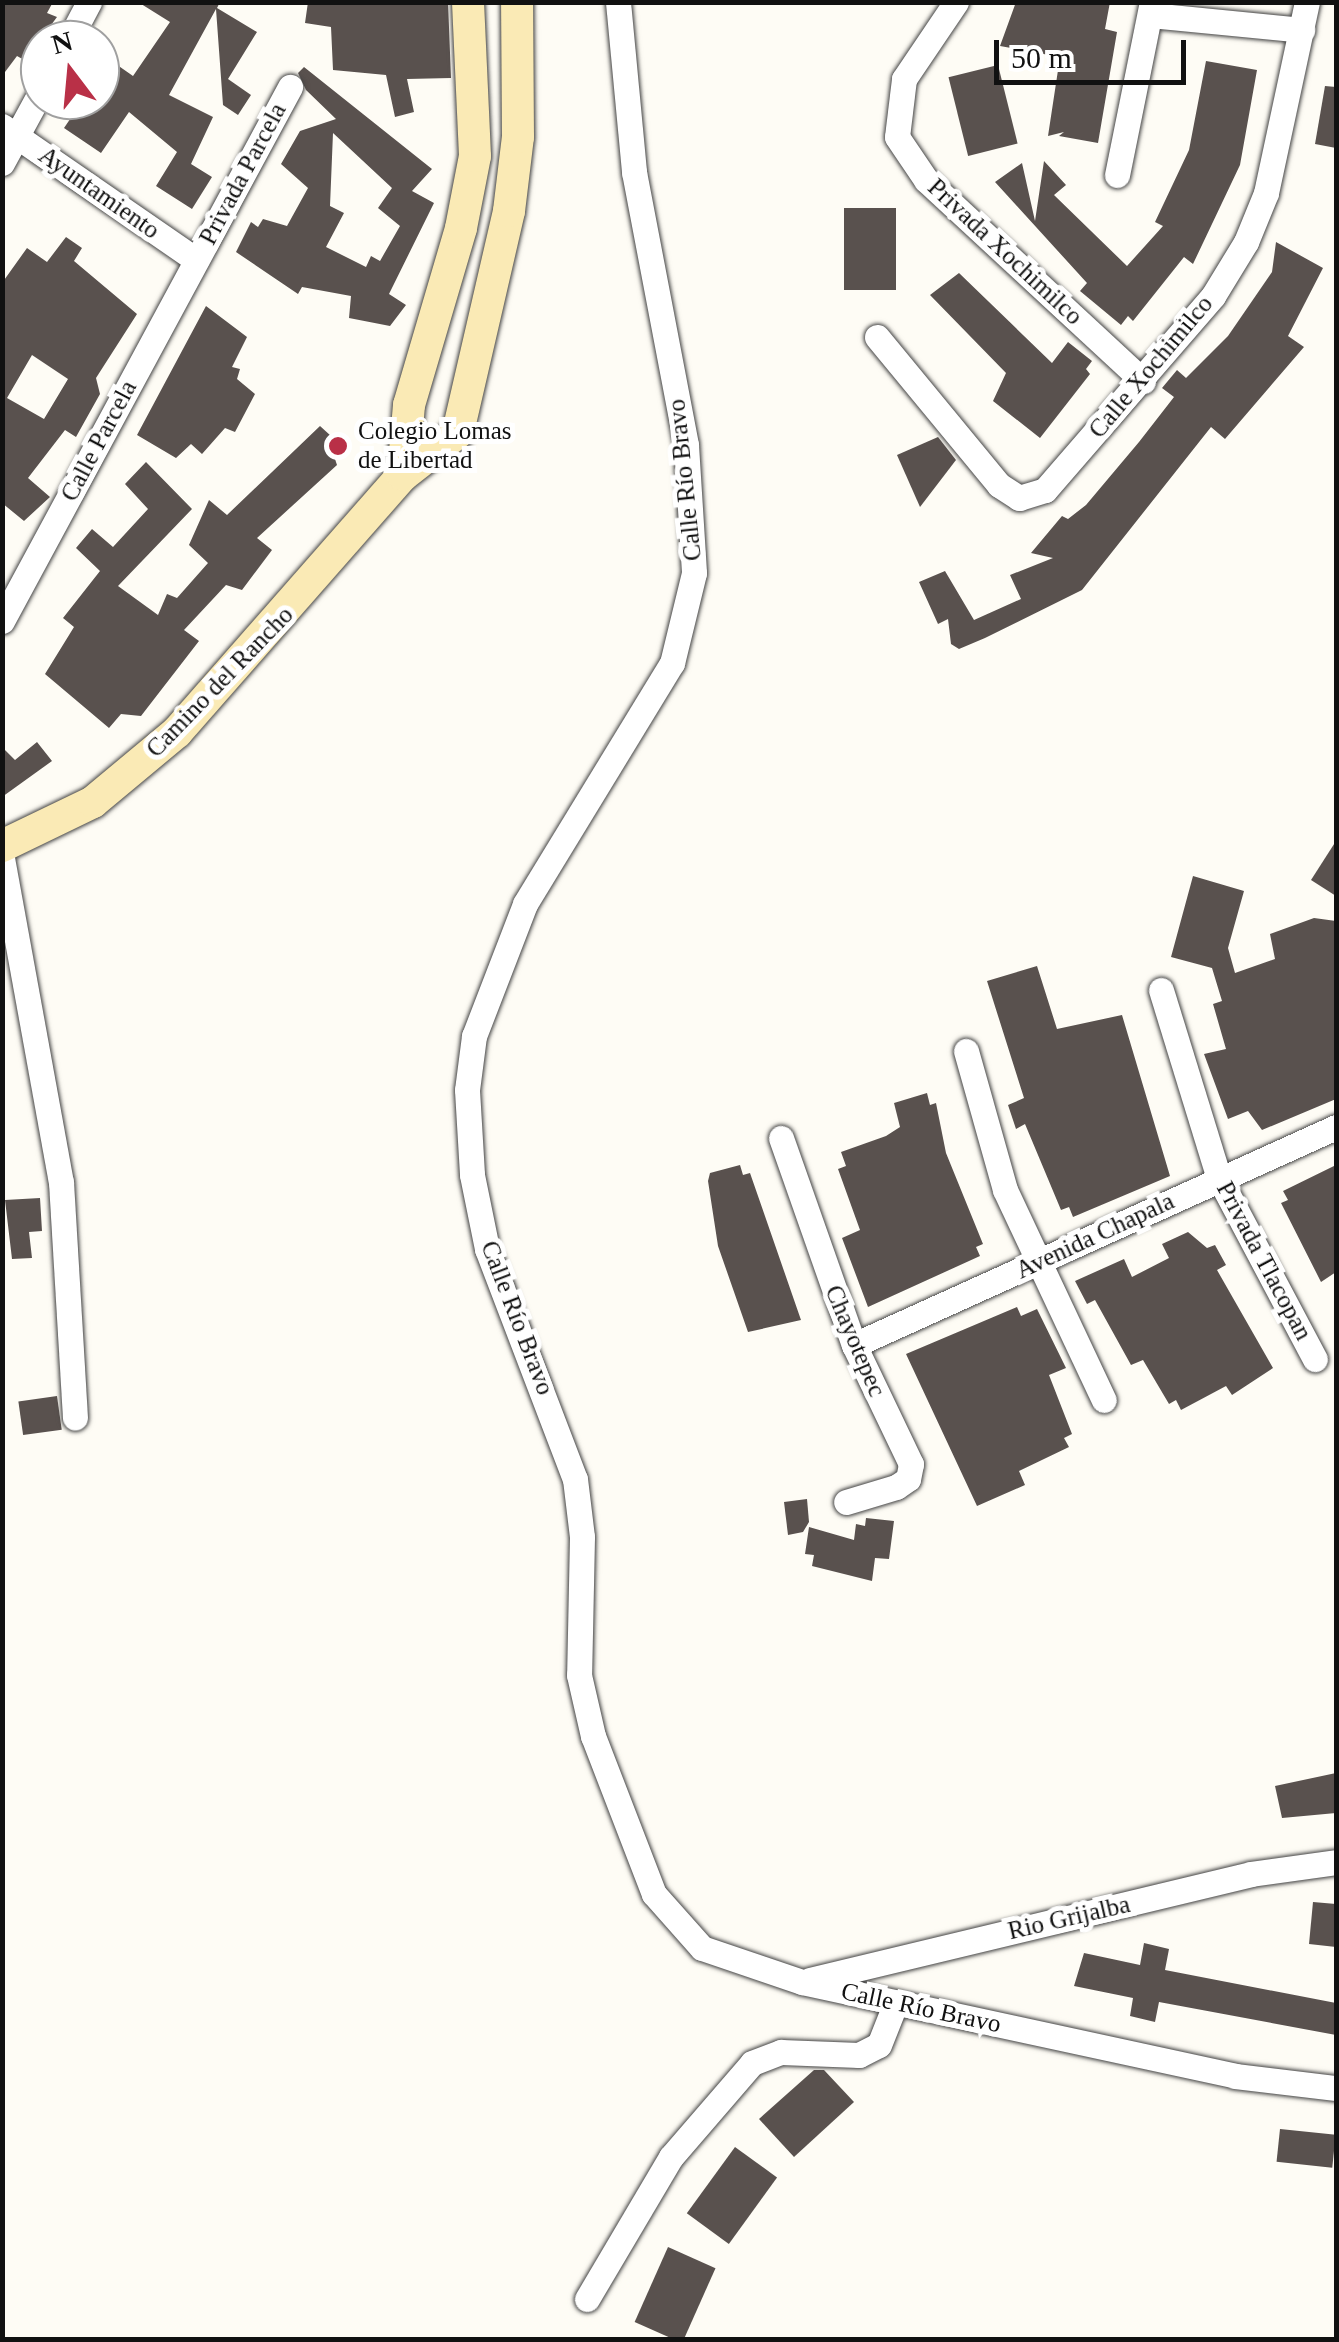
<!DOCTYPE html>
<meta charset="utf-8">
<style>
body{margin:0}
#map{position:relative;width:1339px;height:2342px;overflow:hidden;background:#fefcf5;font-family:"Times New Roman",serif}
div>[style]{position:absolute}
.building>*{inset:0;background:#59514e;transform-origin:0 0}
.roads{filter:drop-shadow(0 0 2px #444) drop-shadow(0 0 2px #444)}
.street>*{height:25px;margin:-12.5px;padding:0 12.5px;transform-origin:12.5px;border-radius:12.5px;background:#fff}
.secondary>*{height:32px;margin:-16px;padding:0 16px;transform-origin:16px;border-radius:16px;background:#faeab5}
.dots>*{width:28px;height:28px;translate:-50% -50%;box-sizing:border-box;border:5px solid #fff;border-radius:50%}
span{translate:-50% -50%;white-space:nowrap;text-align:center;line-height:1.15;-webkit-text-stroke:10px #fff;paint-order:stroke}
.street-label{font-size:25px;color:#111}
.poi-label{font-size:25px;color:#111}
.left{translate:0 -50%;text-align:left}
.frame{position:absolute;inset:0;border:5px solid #111;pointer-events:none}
.north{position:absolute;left:20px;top:20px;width:100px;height:100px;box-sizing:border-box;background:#fff;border:2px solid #a0a0a0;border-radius:50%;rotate:344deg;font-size:28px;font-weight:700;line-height:40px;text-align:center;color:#111}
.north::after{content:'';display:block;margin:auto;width:35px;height:45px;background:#b93047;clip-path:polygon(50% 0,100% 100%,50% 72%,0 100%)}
.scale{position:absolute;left:994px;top:40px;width:192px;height:45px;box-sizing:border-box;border:5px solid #111;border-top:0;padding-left:12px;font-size:30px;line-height:35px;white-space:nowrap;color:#111;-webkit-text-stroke:8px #fff;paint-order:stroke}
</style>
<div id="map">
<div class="building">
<div style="clip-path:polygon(2px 2px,53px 2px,47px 13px,57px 17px,40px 40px,33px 65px,17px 56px,2px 76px)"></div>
<div style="clip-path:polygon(138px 2px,220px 2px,217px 8px,257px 32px,228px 79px,251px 95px,238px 115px,223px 105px,216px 9px,169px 95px,213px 117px,191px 164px,212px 177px,192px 209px,156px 186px,177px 152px,129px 112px,101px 153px,64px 128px,83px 100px,100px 100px,100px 81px,113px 62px,133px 76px,170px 22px)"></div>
<div style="clip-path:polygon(308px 2px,448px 2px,451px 78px,407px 79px,414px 112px,395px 117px,386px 75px,333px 70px,331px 27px,305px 23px)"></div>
<div style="clip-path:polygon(1016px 2px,1110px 2px,1105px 29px,1117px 32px,1098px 143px,1059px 136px,1064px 132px,1048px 136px,1060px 57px,1000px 46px)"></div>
<div style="clip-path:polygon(1206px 61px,1257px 70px,1240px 165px,1193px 264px,1184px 257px,1133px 321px,1128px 316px,1121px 325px,1080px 291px,1087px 283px,995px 182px,1022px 163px,1035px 221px,1044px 161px,1066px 185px,1054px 195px,1127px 266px,1163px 226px,1155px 222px,1189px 150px)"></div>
<div style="left:998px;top:65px;width:81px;height:51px;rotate:76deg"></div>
<div style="clip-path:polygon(evenodd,304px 67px,432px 169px,412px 191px,434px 203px,389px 294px,406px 305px,390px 326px,349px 318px,351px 296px,302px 287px,298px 294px,236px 252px,251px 222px,258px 227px,263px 219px,287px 226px,308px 188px,281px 164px,300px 131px,336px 119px,306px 90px,298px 73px,304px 67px,333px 133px,392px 188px,378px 208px,400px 226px,380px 261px,371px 256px,366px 267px,326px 247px,344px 213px,330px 206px,333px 133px)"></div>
<div style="clip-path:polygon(1325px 86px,1336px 87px,1336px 148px,1315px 144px)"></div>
<div style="left:844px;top:208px;width:52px;height:82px"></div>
<div style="clip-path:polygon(evenodd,66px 237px,82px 248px,74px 261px,137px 314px,96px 378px,100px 394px,76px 437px,65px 430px,28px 478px,50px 497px,24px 521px,2px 503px,2px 283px,27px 248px,47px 262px,66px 237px,32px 355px,68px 379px,44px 419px,7px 398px,32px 355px)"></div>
<div style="clip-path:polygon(1276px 242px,1323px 268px,1288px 336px,1304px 347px,1225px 439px,1211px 427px,1082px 590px,985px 638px,959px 649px,951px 644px,948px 619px,938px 624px,919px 582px,945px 571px,974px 620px,1021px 599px,1010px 575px,1053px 558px,1031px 553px,1062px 516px,1068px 519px,1086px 505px,1139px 442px,1174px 397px,1162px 388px,1177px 370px,1186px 378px,1228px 336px,1272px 272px)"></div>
<div style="clip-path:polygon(959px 273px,1052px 363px,1068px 342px,1092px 361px,1086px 369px,1090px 374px,1040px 438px,993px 401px,1006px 373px,930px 295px)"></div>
<div style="clip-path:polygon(206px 306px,247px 337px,232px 367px,240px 369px,237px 379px,255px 394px,235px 432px,225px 428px,202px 454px,191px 444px,176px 458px,137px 435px)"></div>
<div style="clip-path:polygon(320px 426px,342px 446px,334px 456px,337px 465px,257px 538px,272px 550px,242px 590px,226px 585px,184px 630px,199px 641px,141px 716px,121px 714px,109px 728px,45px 674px,74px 627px,63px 618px,100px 571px,76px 548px,92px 529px,113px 547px,148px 509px,125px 484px,146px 462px,192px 509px,118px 586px,158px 615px,167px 594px,177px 598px,208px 563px,189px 545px,209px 500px,227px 515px)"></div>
<div style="clip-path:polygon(938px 437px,956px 460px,920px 507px,897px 455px)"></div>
<div style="clip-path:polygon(37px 742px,52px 761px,2px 797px,2px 747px,15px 760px)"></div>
<div style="clip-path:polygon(1336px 841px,1336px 896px,1311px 880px)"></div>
<div style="clip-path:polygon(1193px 876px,1244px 891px,1228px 948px,1235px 973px,1275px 959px,1270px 934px,1314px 918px,1336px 921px,1336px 1099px,1262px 1130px,1248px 1111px,1228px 1119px,1204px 1054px,1226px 1049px,1213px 1004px,1222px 1001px,1212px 968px,1171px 957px)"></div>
<div style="clip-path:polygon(1037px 966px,1057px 1029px,1122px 1015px,1170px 1176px,1073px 1217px,1069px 1207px,1061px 1210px,1025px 1124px,1016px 1129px,1008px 1105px,1024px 1098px,987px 981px)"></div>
<div style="clip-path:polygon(927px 1093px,930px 1105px,936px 1103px,946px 1153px,983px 1244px,976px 1247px,980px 1256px,868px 1307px,842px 1238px,860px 1230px,838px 1169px,846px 1166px,841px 1152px,886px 1136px,900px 1127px,894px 1103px)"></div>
<div style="clip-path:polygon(740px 1165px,743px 1175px,750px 1173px,801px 1320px,748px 1332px,718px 1246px,708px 1181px,710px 1173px)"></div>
<div style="clip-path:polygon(1336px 1165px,1336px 1272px,1321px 1282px,1281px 1203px,1288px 1200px,1283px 1191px)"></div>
<div style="clip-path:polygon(40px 1198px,42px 1231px,29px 1232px,32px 1258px,12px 1259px,5px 1200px)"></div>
<div style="clip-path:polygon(1188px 1232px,1207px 1248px,1215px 1245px,1226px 1265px,1217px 1270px,1273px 1368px,1232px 1395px,1226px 1386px,1181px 1410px,1176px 1400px,1169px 1404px,1143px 1360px,1131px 1365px,1095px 1300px,1087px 1304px,1075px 1281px,1124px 1259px,1132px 1277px,1169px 1258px,1162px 1244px)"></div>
<div style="clip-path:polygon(1017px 1307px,1021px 1316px,1037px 1309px,1066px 1368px,1049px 1375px,1072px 1434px,1064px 1438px,1069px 1447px,1019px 1471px,1025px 1485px,977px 1506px,906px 1354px)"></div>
<div style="left:57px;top:1396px;width:34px;height:39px;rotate:82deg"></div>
<div style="clip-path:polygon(807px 1499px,809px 1522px,803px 1532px,788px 1535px,784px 1502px)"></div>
<div style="clip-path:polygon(866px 1518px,894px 1521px,889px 1559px,875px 1558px,872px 1581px,812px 1566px,814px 1555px,805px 1554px,809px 1527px,854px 1540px,856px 1524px,865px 1526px)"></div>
<div style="clip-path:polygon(1336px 1773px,1336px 1813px,1282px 1818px,1275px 1786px)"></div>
<div style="clip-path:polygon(1313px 1902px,1336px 1904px,1336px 1947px,1309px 1944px)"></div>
<div style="clip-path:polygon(1144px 1943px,1169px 1949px,1165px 1970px,1336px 2003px,1336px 2035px,1159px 2002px,1155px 2022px,1130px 2016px,1133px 1998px,1074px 1986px,1084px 1953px,1140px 1965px)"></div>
<div style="clip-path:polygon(814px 2070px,824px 2070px,854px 2102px,794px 2157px,759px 2119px)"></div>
<div style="left:1280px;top:2129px;width:56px;height:33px;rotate:6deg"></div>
<div style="left:735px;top:2147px;width:52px;height:82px;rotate:36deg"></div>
<div style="left:668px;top:2247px;width:52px;height:82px;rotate:24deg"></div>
</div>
<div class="roads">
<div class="street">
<div style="left:618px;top:2px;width:171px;rotate:84.6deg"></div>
<div style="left:634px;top:172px;width:278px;rotate:79.2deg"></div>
<div style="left:686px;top:445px;width:128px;rotate:86.4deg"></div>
<div style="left:694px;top:573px;width:93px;rotate:103.7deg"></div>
<div style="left:672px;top:663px;width:282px;rotate:121.4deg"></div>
<div style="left:525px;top:904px;width:142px;rotate:111.1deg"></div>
<div style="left:474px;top:1036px;width:54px;rotate:97.4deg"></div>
<div style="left:467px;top:1090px;width:85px;rotate:86.6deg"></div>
<div style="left:472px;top:1175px;width:76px;rotate:78.5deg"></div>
<div style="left:487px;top:1249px;width:246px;rotate:69.1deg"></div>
<div style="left:575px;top:1479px;width:58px;rotate:83.1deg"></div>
<div style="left:582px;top:1537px;width:138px;rotate:91.2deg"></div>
<div style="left:579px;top:1675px;width:63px;rotate:77.1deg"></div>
<div style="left:593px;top:1736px;width:169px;rotate:68.9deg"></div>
<div style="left:654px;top:1894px;width:72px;rotate:48.4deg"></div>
<div style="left:702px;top:1948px;width:106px;rotate:18.8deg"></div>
<div style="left:802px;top:1982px;width:443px;rotate:12.2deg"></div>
<div style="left:1235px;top:2076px;width:102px;rotate:6.8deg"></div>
<div style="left:956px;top:2px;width:93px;rotate:124deg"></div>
<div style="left:904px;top:79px;width:58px;rotate:96.9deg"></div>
<div style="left:897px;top:137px;width:52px;rotate:56deg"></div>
<div style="left:926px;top:180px;width:296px;rotate:42.8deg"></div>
<div style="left:1150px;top:15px;width:153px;rotate:5.6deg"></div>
<div style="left:69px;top:40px;width:43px;rotate:-62.2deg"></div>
<div style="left:2px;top:126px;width:236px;rotate:34.6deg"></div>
<div style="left:2px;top:163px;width:80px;rotate:-61.5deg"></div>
<div style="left:1117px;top:175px;width:177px;rotate:-78.6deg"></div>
<div style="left:877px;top:337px;width:192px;rotate:50.5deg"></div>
<div style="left:999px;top:485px;width:24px;rotate:33deg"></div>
<div style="left:1019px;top:498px;width:27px;rotate:-17deg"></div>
<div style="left:1045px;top:490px;width:257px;rotate:-49.1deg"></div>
<div style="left:1213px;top:296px;width:63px;rotate:-58.6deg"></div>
<div style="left:1246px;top:242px;width:53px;rotate:-67.8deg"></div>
<div style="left:1266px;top:193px;width:195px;rotate:-77.9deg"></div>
<div style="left:2px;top:621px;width:607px;rotate:-61.66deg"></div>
<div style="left:2px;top:858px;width:329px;rotate:79.7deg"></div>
<div style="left:61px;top:1182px;width:236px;rotate:86.6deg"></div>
<div style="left:1161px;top:990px;width:197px;rotate:72.9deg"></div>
<div style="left:1219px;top:1178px;width:205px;rotate:62.1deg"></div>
<div style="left:966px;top:1051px;width:144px;rotate:74.3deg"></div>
<div style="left:1005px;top:1190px;width:232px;rotate:64.8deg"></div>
<div style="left:781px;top:1138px;width:219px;rotate:70.6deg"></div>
<div style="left:854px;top:1345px;width:132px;rotate:64.4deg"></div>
<div style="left:911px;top:1464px;width:15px;rotate:101deg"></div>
<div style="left:908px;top:1479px;width:14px;rotate:146deg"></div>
<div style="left:896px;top:1487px;width:52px;rotate:163.3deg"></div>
<div style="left:854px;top:1345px;width:529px;rotate:-24.34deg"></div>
<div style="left:810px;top:1980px;width:454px;rotate:-13.5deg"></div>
<div style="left:1251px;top:1874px;width:86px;rotate:-8deg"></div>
<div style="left:587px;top:2299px;width:165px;rotate:-59.4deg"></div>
<div style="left:671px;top:2157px;width:124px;rotate:-49.2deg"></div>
<div style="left:752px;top:2063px;width:31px;rotate:-21deg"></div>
<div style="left:781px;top:2052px;width:78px;rotate:2.2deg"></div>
<div style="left:859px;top:2055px;width:22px;rotate:-27deg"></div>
<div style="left:879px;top:2045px;width:46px;rotate:-68.4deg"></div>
</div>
<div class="secondary">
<div style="left:403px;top:475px;width:70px;rotate:-85.1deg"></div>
<div style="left:409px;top:405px;width:184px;rotate:-73.6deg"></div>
<div style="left:461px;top:228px;width:73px;rotate:-79deg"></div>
<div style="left:475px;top:156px;width:154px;rotate:-92.6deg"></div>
<div style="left:2px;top:846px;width:101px;rotate:-25.8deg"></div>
<div style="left:93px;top:802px;width:109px;rotate:-39.8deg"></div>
<div style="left:177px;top:732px;width:342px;rotate:-48.7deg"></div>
<div style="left:403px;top:475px;width:70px;rotate:-38deg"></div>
<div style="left:458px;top:432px;width:227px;rotate:-77deg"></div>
<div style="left:509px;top:211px;width:75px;rotate:-83.1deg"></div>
<div style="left:518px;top:137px;width:135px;rotate:-90.4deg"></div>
</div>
</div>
<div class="dots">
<div style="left:338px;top:446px;background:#b93047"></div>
</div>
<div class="street-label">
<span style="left:243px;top:174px;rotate:-62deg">Privada Parcela</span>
<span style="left:99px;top:193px;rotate:35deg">Ayuntamiento</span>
<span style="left:1005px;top:252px;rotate:43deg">Privada Xochimilco</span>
<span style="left:1151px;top:367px;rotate:-50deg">Calle Xochimilco</span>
<span style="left:99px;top:441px;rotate:-62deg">Calle Parcela</span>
<span style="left:685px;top:480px;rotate:-96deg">Calle Río Bravo</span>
<span style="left:220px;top:682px;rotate:-46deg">Camino del Rancho</span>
<span style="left:1095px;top:1236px;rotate:-25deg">Avenida Chapala</span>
<span style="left:1264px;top:1261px;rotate:62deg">Privada Tlacopan</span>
<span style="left:517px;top:1318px;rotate:69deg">Calle Río Bravo</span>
<span style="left:855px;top:1341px;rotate:67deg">Chayotepec</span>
<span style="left:1069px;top:1918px;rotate:-13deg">Rio Grijalba</span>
<span style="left:921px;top:2008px;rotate:12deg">Calle Río Bravo</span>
</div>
<div class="poi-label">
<span class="left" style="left:358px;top:446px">Colegio Lomas<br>de Libertad</span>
</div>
<div class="frame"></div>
<div class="north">N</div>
<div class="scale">50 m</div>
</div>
